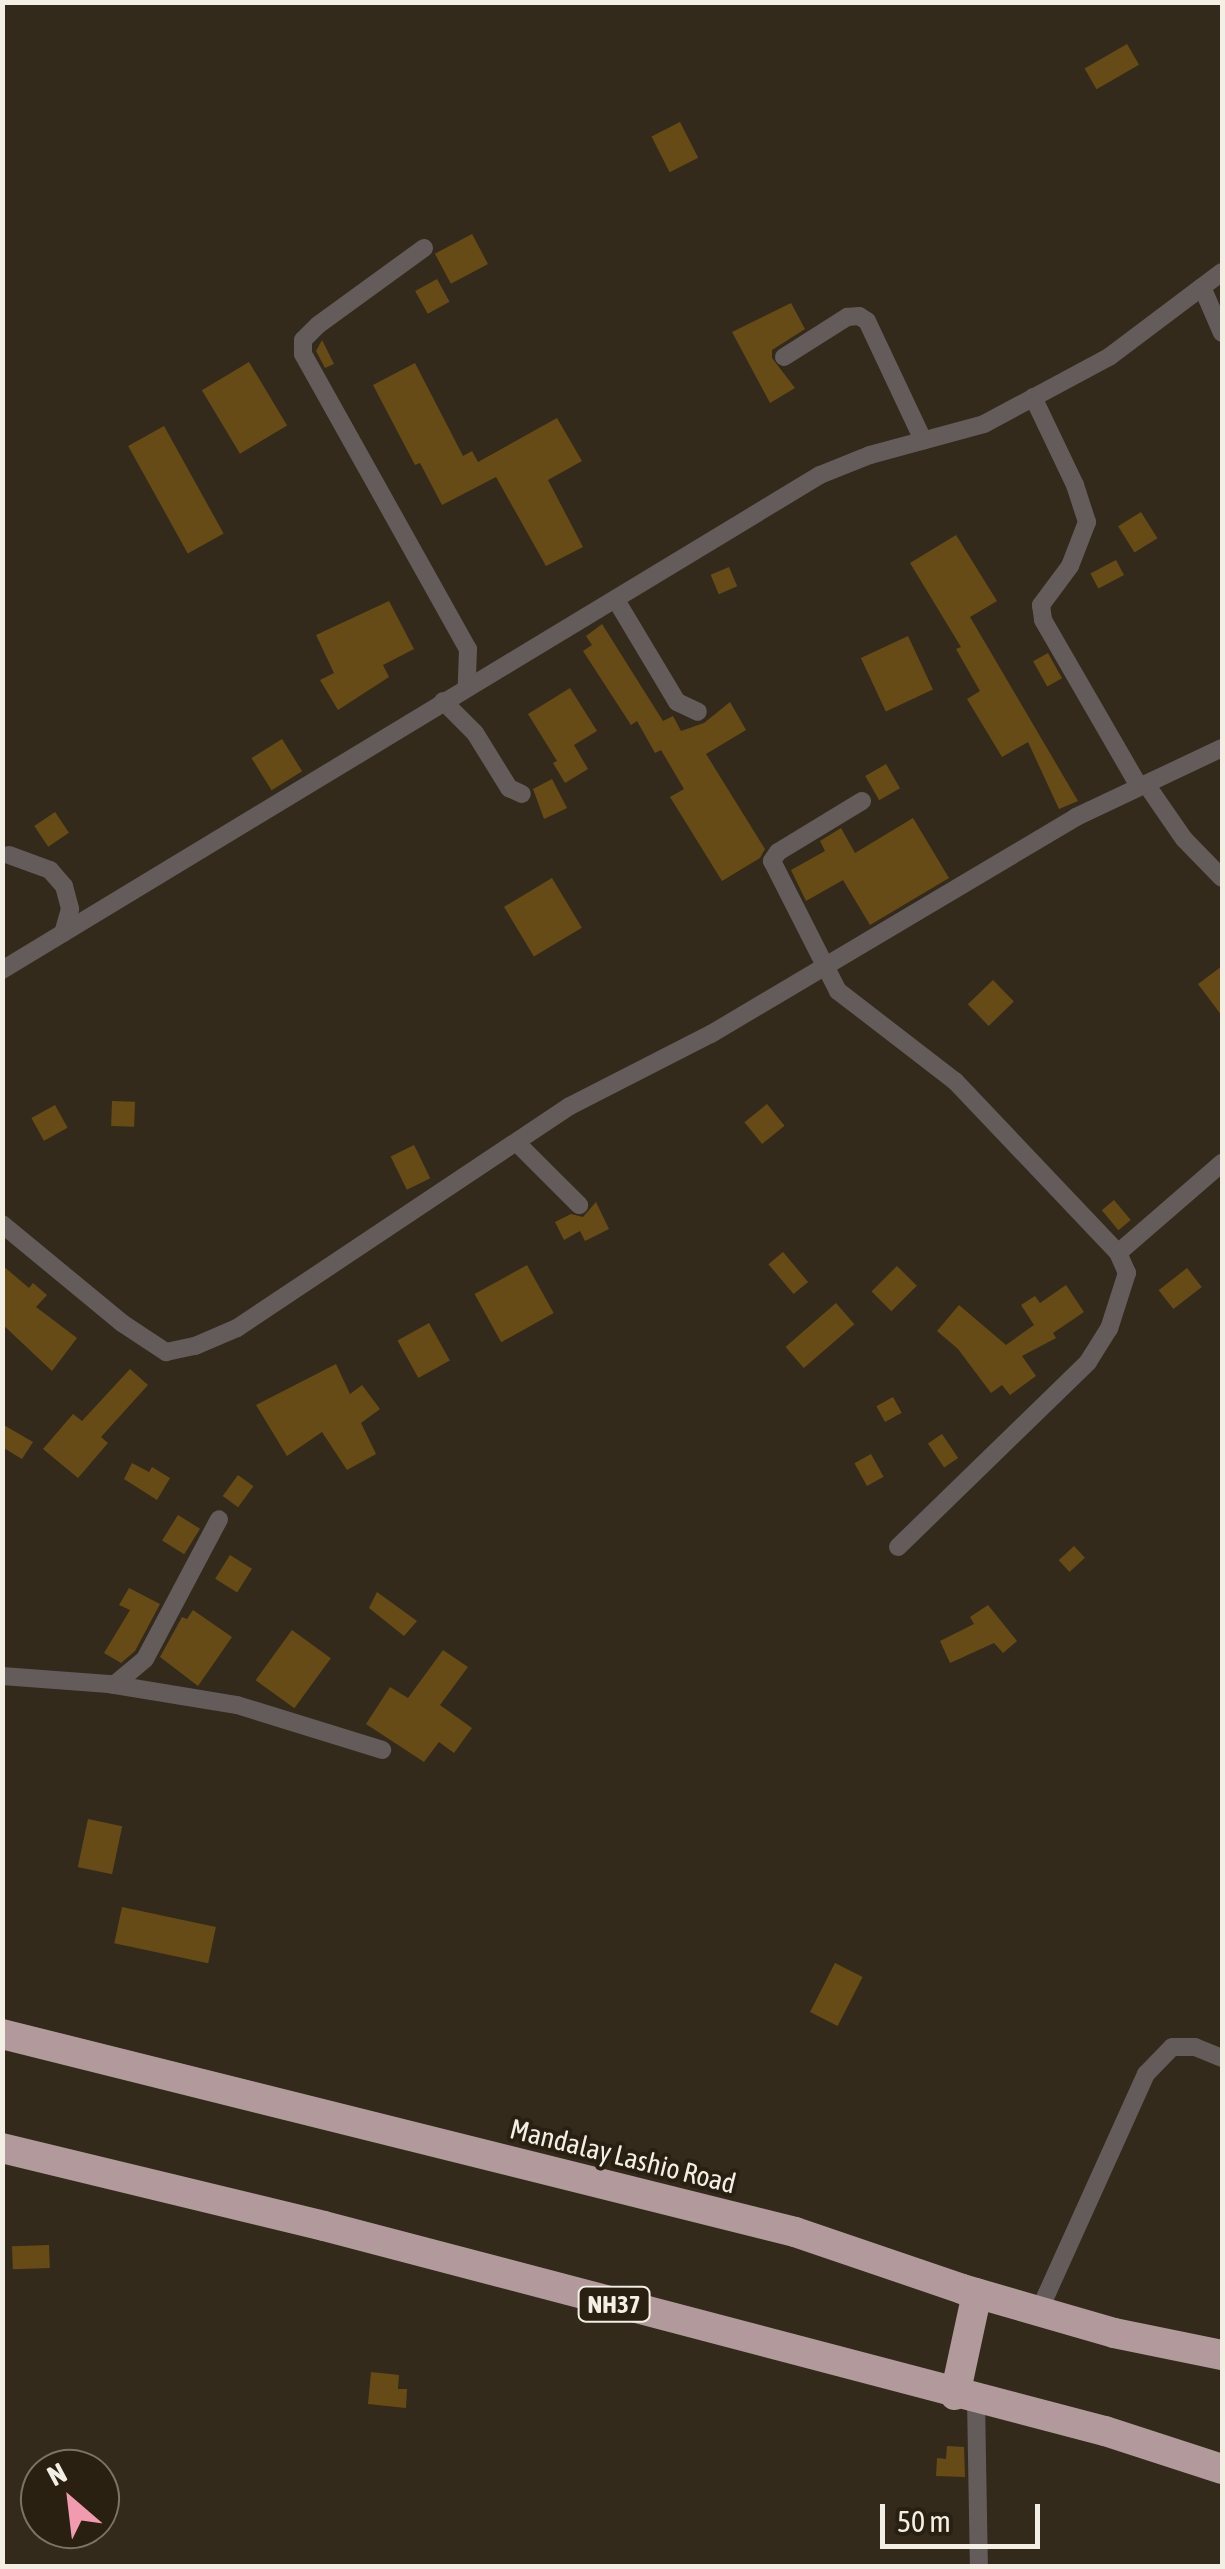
<!DOCTYPE html>
<style>
body{margin:0}
#map{position:relative;width:1225px;height:2569px;overflow:hidden;background:#332a1b;font-family:"Asap Condensed",sans-serif}
div>[style]{position:absolute}
.building>*{inset:0;background:#664b16;transform-origin:0 0}
.street>*{height:18px;margin:-9px;padding:0 9px;transform-origin:9px;border-radius:9px;background:#645b5b}
.highway>*{height:30px;margin:-15px;padding:0 15px;transform-origin:15px;border-radius:15px;background:#b29a9c}
span{translate:-50% -50%;white-space:nowrap;text-align:center;line-height:1.15;-webkit-text-stroke:8px #292012;paint-order:stroke}
.shield-label span{padding:2px 8px;background:#292012;border:2px solid;border-radius:8px;-webkit-text-stroke-width:0}
.shield-label{font-size:25px;color:#f4efe5;font-weight:700}
.street-label{font-size:28px;color:#f4efe5}
.frame{position:absolute;inset:0;border:5px solid #f4efe5;pointer-events:none}
.north{position:absolute;left:20px;top:2449px;width:100px;height:100px;box-sizing:border-box;background:#292012;border:2px solid #7a7366;border-radius:50%;rotate:332deg;font-size:28px;font-weight:700;line-height:40px;text-align:center;color:#f4efe5}
.north::after{content:'';display:block;margin:auto;width:35px;height:45px;background:#f29aaf;clip-path:polygon(50% 0,100% 100%,50% 72%,0 100%)}
.scale{position:absolute;left:880px;top:2504px;width:160px;height:45px;box-sizing:border-box;border:5px solid #f4efe5;border-top:0;padding-left:12px;font-size:30px;line-height:35px;white-space:nowrap;color:#f4efe5;-webkit-text-stroke:8px #292012;paint-order:stroke}
</style>
<div id="map">
<div class="building">
<div style="left:1127px;top:44px;width:24px;height:49px;rotate:60deg"></div>
<div style="left:680px;top:122px;width:40px;height:32px;rotate:63deg"></div>
<div style="left:472px;top:234px;width:34px;height:42px;rotate:62deg"></div>
<div style="left:437px;top:279px;width:26px;height:25px;rotate:61deg"></div>
<div style="clip-path:polygon(791px 303px,805px 329px,772px 350px,772px 358px,795px 388px,770px 403px,732px 332px)"></div>
<div style="clip-path:polygon(322px 340px,334px 364px,325px 368px,316px 351px)"></div>
<div style="left:249px;top:362px;width:74px;height:55px;rotate:59deg"></div>
<div style="clip-path:polygon(415px 363px,463px 456px,472px 451px,478px 462px,557px 418px,582px 461px,548px 480px,583px 547px,546px 566px,496px 477px,442px 505px,420px 463px,415px 465px,373px 385px)"></div>
<div style="left:164px;top:426px;width:123px;height:41px;rotate:61deg"></div>
<div style="left:1141px;top:512px;width:31px;height:27px;rotate:58deg"></div>
<div style="clip-path:polygon(956px 535px,997px 601px,970px 617px,1078px 801px,1059px 809px,1028px 742px,1002px 757px,967px 699px,980px 691px,956px 649px,961px 647px,910px 563px)"></div>
<div style="left:1116px;top:560px;width:17px;height:29px;rotate:62deg"></div>
<div style="left:729px;top:567px;width:21px;height:20px;rotate:67deg"></div>
<div style="clip-path:polygon(389px 601px,414px 649px,383px 665px,389px 677px,338px 710px,320px 680px,334px 673px,316px 635px)"></div>
<div style="clip-path:polygon(602px 624px,663px 721px,673px 716px,681px 731px,704px 723px,730px 702px,746px 730px,706px 754px,765px 849px,760px 858px,722px 881px,670px 797px,684px 789px,661px 750px,655px 753px,637px 721px,631px 725px,583px 651px,592px 645px,586px 636px)"></div>
<div style="left:908px;top:636px;width:59px;height:52px;rotate:65deg"></div>
<div style="left:1048px;top:653px;width:29px;height:17px;rotate:61deg"></div>
<div style="clip-path:polygon(570px 688px,597px 731px,574px 745px,588px 769px,565px 783px,553px 763px,557px 761px,528px 714px)"></div>
<div style="left:282px;top:739px;width:38px;height:36px;rotate:58deg"></div>
<div style="left:886px;top:764px;width:28px;height:24px;rotate:60deg"></div>
<div style="clip-path:polygon(552px 779px,567px 808px,544px 819px,533px 789px)"></div>
<div style="left:55px;top:812px;width:25px;height:25px;rotate:56deg"></div>
<div style="clip-path:polygon(913px 818px,949px 878px,870px 925px,843px 880px,806px 901px,791px 870px,825px 851px,820px 841px,841px 828px,855px 853px)"></div>
<div style="left:552px;top:878px;width:58px;height:56px;rotate:59deg"></div>
<div style="clip-path:polygon(1222px 966px,1222px 1016px,1198px 984px)"></div>
<div style="left:993px;top:980px;width:30px;height:35px;rotate:46deg"></div>
<div style="left:112px;top:1101px;width:23px;height:25px;rotate:2deg"></div>
<div style="left:767px;top:1104px;width:28px;height:29px;rotate:51deg"></div>
<div style="left:55px;top:1105px;width:26px;height:27px;rotate:61deg"></div>
<div style="left:414px;top:1145px;width:37px;height:26px;rotate:64deg"></div>
<div style="left:1114px;top:1200px;width:26px;height:16px;rotate:50deg"></div>
<div style="clip-path:polygon(596px 1202px,609px 1229px,585px 1241px,580px 1231px,564px 1240px,555px 1222px,571px 1214px,583px 1217px)"></div>
<div style="left:783px;top:1252px;width:39px;height:19px;rotate:50deg"></div>
<div style="clip-path:polygon(2px 1265px,29px 1288px,33px 1283px,47px 1295px,36px 1307px,77px 1338px,52px 1371px,2px 1324px)"></div>
<div style="left:527px;top:1265px;width:55px;height:60px;rotate:61deg"></div>
<div style="left:897px;top:1266px;width:28px;height:36px;rotate:45deg"></div>
<div style="left:1187px;top:1268px;width:24px;height:36px;rotate:52deg"></div>
<div style="clip-path:polygon(1066px 1285px,1084px 1312px,1053px 1333px,1056px 1338px,1022px 1356px,1036px 1376px,1010px 1395px,1002px 1385px,991px 1393px,958px 1349px,937px 1331px,959px 1305px,1006px 1345px,1034px 1325px,1021px 1305px,1035px 1296px,1040px 1303px)"></div>
<div style="left:836px;top:1303px;width:28px;height:67px;rotate:49deg"></div>
<div style="left:429px;top:1323px;width:43px;height:36px;rotate:61deg"></div>
<div style="clip-path:polygon(336px 1364px,350px 1394px,362px 1385px,380px 1409px,361px 1423px,376px 1454px,347px 1470px,322px 1432px,287px 1456px,256px 1405px)"></div>
<div style="clip-path:polygon(130px 1369px,148px 1385px,101px 1437px,108px 1443px,78px 1478px,43px 1449px,73px 1414px,82px 1421px)"></div>
<div style="left:893px;top:1397px;width:18px;height:19px;rotate:61deg"></div>
<div style="clip-path:polygon(2px 1424px,33px 1442px,22px 1459px,2px 1447px)"></div>
<div style="left:942px;top:1434px;width:29px;height:17px;rotate:56deg"></div>
<div style="left:871px;top:1454px;width:26px;height:19px;rotate:61deg"></div>
<div style="clip-path:polygon(132px 1463px,149px 1472px,152px 1467px,170px 1478px,157px 1500px,124px 1479px)"></div>
<div style="left:238px;top:1475px;width:19px;height:26px;rotate:36deg"></div>
<div style="left:178px;top:1515px;width:26px;height:30px;rotate:32deg"></div>
<div style="left:1074px;top:1546px;width:16px;height:21px;rotate:47deg"></div>
<div style="left:230px;top:1555px;width:26px;height:28px;rotate:32deg"></div>
<div style="clip-path:polygon(129px 1588px,160px 1604px,135px 1651px,121px 1663px,104px 1653px,130px 1610px,119px 1605px)"></div>
<div style="clip-path:polygon(377px 1592px,417px 1621px,404px 1636px,369px 1608px)"></div>
<div style="clip-path:polygon(988px 1605px,1017px 1641px,1003px 1653px,994px 1643px,950px 1663px,940px 1641px,974px 1624px,970px 1617px)"></div>
<div style="clip-path:polygon(193px 1610px,232px 1637px,198px 1686px,160px 1657px,182px 1617px,187px 1619px)"></div>
<div style="left:292px;top:1630px;width:48px;height:62px;rotate:36deg"></div>
<div style="clip-path:polygon(443px 1650px,468px 1667px,440px 1705px,472px 1728px,454px 1753px,439px 1742px,424px 1762px,366px 1724px,390px 1687px,408px 1698px)"></div>
<div style="left:88px;top:1819px;width:35px;height:49px;rotate:12deg"></div>
<div style="left:122px;top:1907px;width:96px;height:37px;rotate:12deg"></div>
<div style="left:835px;top:1963px;width:31px;height:55px;rotate:27deg"></div>
<div style="left:49px;top:2245px;width:23px;height:37px;rotate:88deg"></div>
<div style="clip-path:polygon(371px 2372px,399px 2375px,398px 2389px,407px 2389px,406px 2408px,368px 2404px)"></div>
<div style="clip-path:polygon(947px 2446px,964px 2447px,965px 2477px,936px 2476px,937px 2458px,946px 2459px)"></div>
</div>
<div class="street">
<div style="left:424px;top:248px;width:131px;rotate:144deg"></div>
<div style="left:318px;top:325px;width:21px;rotate:135deg"></div>
<div style="left:303px;top:340px;width:14px;rotate:90deg"></div>
<div style="left:303px;top:354px;width:338px;rotate:60.8deg"></div>
<div style="left:468px;top:649px;width:38px;rotate:92deg"></div>
<div style="left:1222px;top:272px;width:25px;rotate:143deg"></div>
<div style="left:1202px;top:287px;width:50px;rotate:66.5deg"></div>
<div style="left:784px;top:357px;width:75px;rotate:-32.4deg"></div>
<div style="left:847px;top:317px;width:12px;rotate:-5deg"></div>
<div style="left:859px;top:316px;width:9px;rotate:32deg"></div>
<div style="left:867px;top:321px;width:132px;rotate:64.8deg"></div>
<div style="left:1033px;top:397px;width:98px;rotate:64.5deg"></div>
<div style="left:1075px;top:485px;width:39px;rotate:72deg"></div>
<div style="left:1087px;top:522px;width:47px;rotate:111.1deg"></div>
<div style="left:1070px;top:566px;width:49px;rotate:126.6deg"></div>
<div style="left:1041px;top:605px;width:15px;rotate:82deg"></div>
<div style="left:1043px;top:620px;width:192px;rotate:60deg"></div>
<div style="left:616px;top:600px;width:119px;rotate:59.1deg"></div>
<div style="left:677px;top:702px;width:23px;rotate:25deg"></div>
<div style="left:443px;top:701px;width:45px;rotate:45deg"></div>
<div style="left:475px;top:733px;width:65px;rotate:58.3deg"></div>
<div style="left:509px;top:788px;width:14px;rotate:25deg"></div>
<div style="left:1146px;top:784px;width:67px;rotate:55.4deg"></div>
<div style="left:1184px;top:839px;width:54px;rotate:45.7deg"></div>
<div style="left:862px;top:801px;width:98px;rotate:148.7deg"></div>
<div style="left:778px;top:852px;width:11px;rotate:124deg"></div>
<div style="left:772px;top:861px;width:146px;rotate:63.1deg"></div>
<div style="left:838px;top:991px;width:148px;rotate:37.6deg"></div>
<div style="left:955px;top:1081px;width:237px;rotate:46.5deg"></div>
<div style="left:1118px;top:1253px;width:138px;rotate:-40.9deg"></div>
<div style="left:9px;top:855px;width:44px;rotate:20.1deg"></div>
<div style="left:50px;top:870px;width:21px;rotate:49deg"></div>
<div style="left:64px;top:886px;width:24px;rotate:75deg"></div>
<div style="left:70px;top:909px;width:25px;rotate:106deg"></div>
<div style="left:2px;top:970px;width:956px;rotate:-31.18deg"></div>
<div style="left:820px;top:475px;width:54px;rotate:-21.8deg"></div>
<div style="left:870px;top:455px;width:118px;rotate:-15.2deg"></div>
<div style="left:984px;top:424px;width:142px;rotate:-28.2deg"></div>
<div style="left:1109px;top:357px;width:116px;rotate:-37deg"></div>
<div style="left:517px;top:1143px;width:88px;rotate:45deg"></div>
<div style="left:2px;top:1224px;width:156px;rotate:39.5deg"></div>
<div style="left:122px;top:1323px;width:53px;rotate:33.4deg"></div>
<div style="left:166px;top:1352px;width:30px;rotate:-12deg"></div>
<div style="left:195px;top:1346px;width:46px;rotate:-23.2deg"></div>
<div style="left:237px;top:1328px;width:400px;rotate:-33.7deg"></div>
<div style="left:570px;top:1106px;width:158px;rotate:-27.1deg"></div>
<div style="left:711px;top:1034px;width:425px;rotate:-30.7deg"></div>
<div style="left:1076px;top:817px;width:161px;rotate:-25.3deg"></div>
<div style="left:898px;top:1547px;width:265px;rotate:-44.2deg"></div>
<div style="left:1088px;top:1362px;width:39px;rotate:-58deg"></div>
<div style="left:1109px;top:1329px;width:59px;rotate:-72.2deg"></div>
<div style="left:1127px;top:1273px;width:22px;rotate:-114deg"></div>
<div style="left:2px;top:1676px;width:107px;rotate:4.3deg"></div>
<div style="left:109px;top:1684px;width:130px;rotate:9.3deg"></div>
<div style="left:237px;top:1705px;width:152px;rotate:17.2deg"></div>
<div style="left:114px;top:1685px;width:40px;rotate:-40deg"></div>
<div style="left:145px;top:1659px;width:158px;rotate:-62.1deg"></div>
<div style="left:1039px;top:2311px;width:260px;rotate:-65.7deg"></div>
<div style="left:1146px;top:2074px;width:37px;rotate:-46deg"></div>
<div style="left:1172px;top:2047px;width:23px"></div>
<div style="left:1195px;top:2047px;width:29px;rotate:22deg"></div>
<div style="left:976px;top:2400px;width:166px;rotate:89deg"></div>
</div>
<div class="highway">
<div style="left:2px;top:2034px;width:817px;rotate:14.02deg"></div>
<div style="left:795px;top:2232px;width:176px;rotate:18.8deg"></div>
<div style="left:962px;top:2289px;width:158px;rotate:16.1deg"></div>
<div style="left:1114px;top:2333px;width:110px;rotate:11.5deg"></div>
<div style="left:2px;top:2148px;width:331px;rotate:13.6deg"></div>
<div style="left:324px;top:2226px;width:807px;rotate:14.71deg"></div>
<div style="left:1105px;top:2431px;width:123px;rotate:18deg"></div>
<div style="left:955px;top:2395px;width:104px;rotate:-77.8deg"></div>
</div>
<div class="shield-label">
<span style="left:614px;top:2304px">NH37</span>
</div>
<div class="street-label">
<span style="left:623px;top:2156px;rotate:14deg">Mandalay Lashio Road</span>
</div>
<div class="frame"></div>
<div class="north">N</div>
<div class="scale">50 m</div>
</div>
